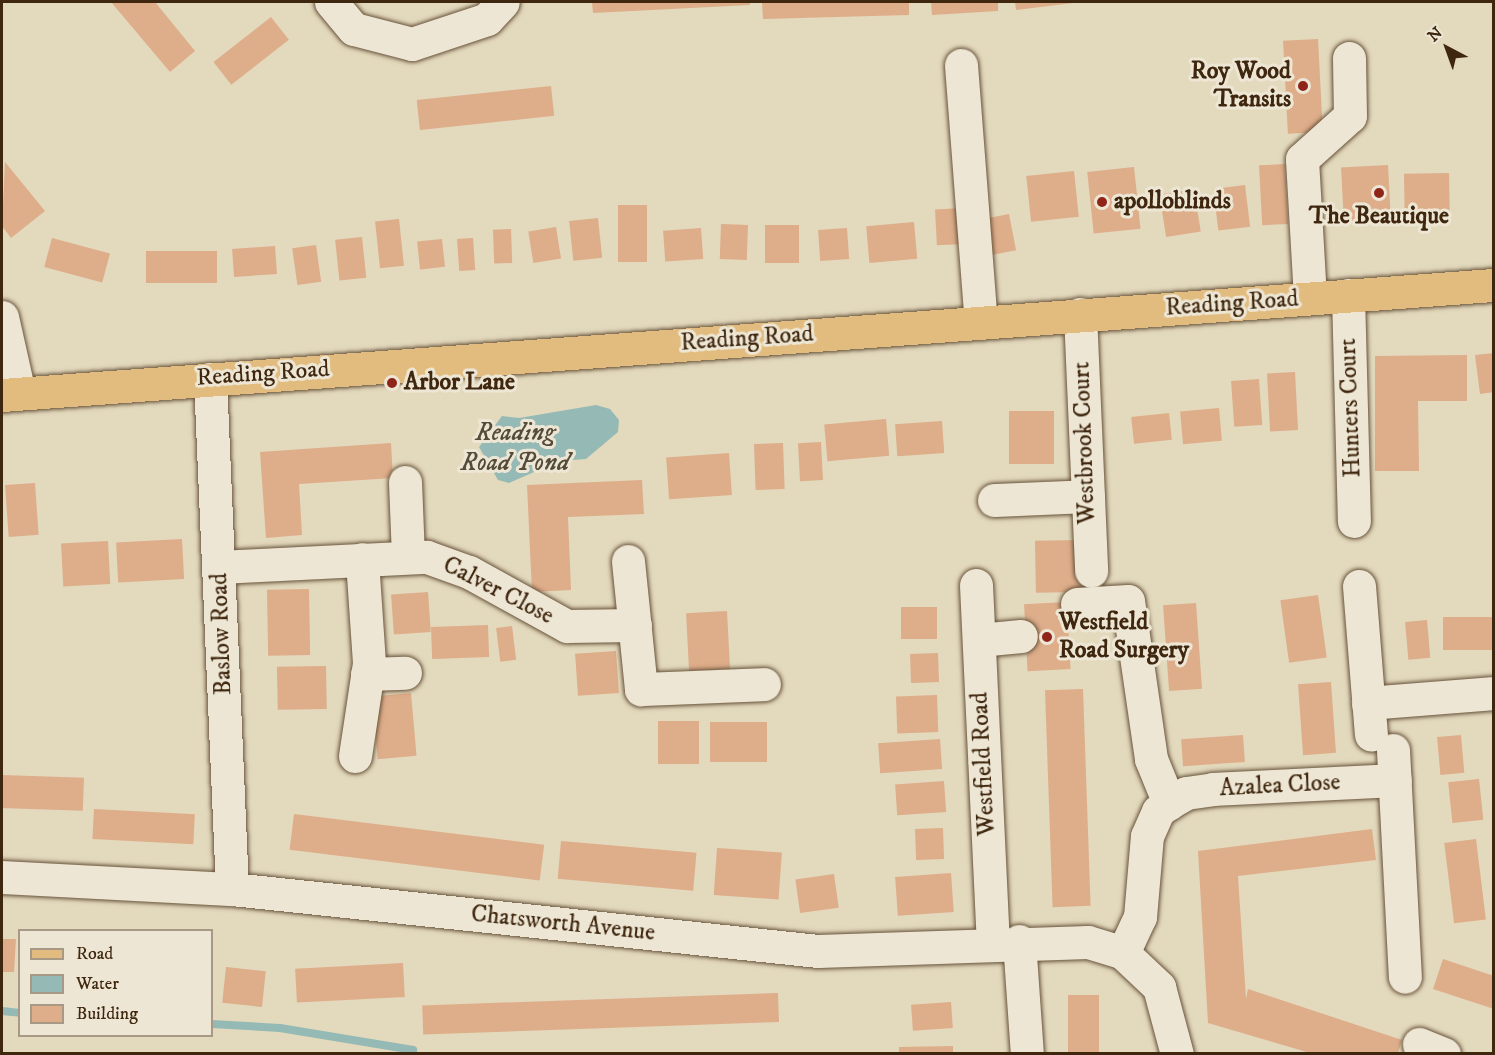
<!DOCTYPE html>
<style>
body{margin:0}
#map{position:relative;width:1495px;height:1055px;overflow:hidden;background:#e3d9bd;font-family:"IM FELL DW Pica",serif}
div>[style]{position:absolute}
.water>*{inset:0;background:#95bab5}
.stream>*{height:8px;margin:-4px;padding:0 4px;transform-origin:4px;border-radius:4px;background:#95bab5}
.building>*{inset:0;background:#dead8a;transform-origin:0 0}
.roads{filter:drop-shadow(0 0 2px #68533a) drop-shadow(0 0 2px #68533a)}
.minor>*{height:33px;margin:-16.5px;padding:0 16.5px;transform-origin:16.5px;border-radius:16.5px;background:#ede6d4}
.major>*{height:33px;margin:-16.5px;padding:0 16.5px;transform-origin:16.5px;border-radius:16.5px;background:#e2bc7e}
.dots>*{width:16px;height:16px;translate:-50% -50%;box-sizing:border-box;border:3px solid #ede6d4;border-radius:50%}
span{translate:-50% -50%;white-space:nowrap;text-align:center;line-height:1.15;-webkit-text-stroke:6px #ede6d4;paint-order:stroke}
.poi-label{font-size:24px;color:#3f260e;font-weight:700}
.right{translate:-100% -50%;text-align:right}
.left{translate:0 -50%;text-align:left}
.street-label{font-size:24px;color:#3f260e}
.water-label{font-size:26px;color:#544b38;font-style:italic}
.frame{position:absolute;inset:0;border:3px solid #3f260e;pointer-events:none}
.legend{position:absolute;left:18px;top:929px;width:195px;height:108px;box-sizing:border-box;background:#ede6d4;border:2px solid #a79985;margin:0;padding:8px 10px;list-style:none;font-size:18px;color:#3f260e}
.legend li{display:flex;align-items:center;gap:12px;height:30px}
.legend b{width:30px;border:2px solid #a79985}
.north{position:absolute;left:1417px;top:18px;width:60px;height:60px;-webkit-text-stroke:4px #ede6d4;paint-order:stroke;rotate:319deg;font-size:16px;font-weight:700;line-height:24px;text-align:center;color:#3f260e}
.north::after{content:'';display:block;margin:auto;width:21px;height:27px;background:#3f260e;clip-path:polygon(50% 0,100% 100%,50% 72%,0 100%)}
</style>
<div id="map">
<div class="water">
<div style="clip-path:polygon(596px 405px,610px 409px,619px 420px,618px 432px,586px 459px,559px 461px,509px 483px,498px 480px,479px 447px,502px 416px,519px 418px)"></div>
</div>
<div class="stream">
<div style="left:2px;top:1011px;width:18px;rotate:6deg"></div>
<div style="left:212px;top:1024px;width:68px;rotate:3.4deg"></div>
<div style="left:280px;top:1028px;width:135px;rotate:9.4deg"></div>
</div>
<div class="building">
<div style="clip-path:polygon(111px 2px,155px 2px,195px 51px,170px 72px)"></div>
<div style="clip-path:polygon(592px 2px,750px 2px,750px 5px,593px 13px)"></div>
<div style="clip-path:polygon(762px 2px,909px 2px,909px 15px,763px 19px)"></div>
<div style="clip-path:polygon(931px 2px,998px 2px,998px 11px,932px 15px)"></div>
<div style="clip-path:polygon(1015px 2px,1073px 2px,1073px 3px,1016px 10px)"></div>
<div style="left:271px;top:17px;width:29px;height:73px;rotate:52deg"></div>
<div style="left:1318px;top:39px;width:93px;height:35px;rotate:87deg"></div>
<div style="left:551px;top:86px;width:30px;height:135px;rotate:84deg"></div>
<div style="clip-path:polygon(5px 162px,45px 211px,11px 238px,2px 226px)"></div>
<div style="left:1285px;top:164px;width:60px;height:26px;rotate:87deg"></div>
<div style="left:1388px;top:165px;width:55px;height:47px;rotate:87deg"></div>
<div style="left:1134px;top:167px;width:62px;height:47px;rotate:84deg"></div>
<div style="left:1074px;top:171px;width:46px;height:48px;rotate:84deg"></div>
<div style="left:1449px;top:173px;width:40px;height:45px;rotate:89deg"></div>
<div style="left:1245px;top:185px;width:42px;height:32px;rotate:83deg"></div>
<div style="left:1194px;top:189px;width:43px;height:35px;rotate:81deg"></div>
<div style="left:618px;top:205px;width:29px;height:57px"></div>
<div style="left:962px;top:208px;width:36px;height:27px;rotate:87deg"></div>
<div style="left:1009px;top:214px;width:37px;height:29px;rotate:79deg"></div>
<div style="left:598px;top:218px;width:40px;height:29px;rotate:84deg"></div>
<div style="left:399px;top:219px;width:47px;height:24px;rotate:84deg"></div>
<div style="left:914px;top:222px;width:37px;height:48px;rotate:85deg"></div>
<div style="left:721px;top:224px;width:27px;height:35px;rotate:2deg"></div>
<div style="left:765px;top:225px;width:34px;height:38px"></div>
<div style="left:556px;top:227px;width:32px;height:28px;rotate:81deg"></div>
<div style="left:701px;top:228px;width:31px;height:38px;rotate:86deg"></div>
<div style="left:847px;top:228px;width:31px;height:29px;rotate:86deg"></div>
<div style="left:511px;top:229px;width:34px;height:18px;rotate:88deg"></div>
<div style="left:362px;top:237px;width:41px;height:27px;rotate:84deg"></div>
<div style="left:52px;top:238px;width:60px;height:30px;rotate:15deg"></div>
<div style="left:473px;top:238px;width:32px;height:16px;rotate:86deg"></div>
<div style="left:442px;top:239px;width:28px;height:25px;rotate:84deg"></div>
<div style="left:316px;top:245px;width:37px;height:24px;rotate:82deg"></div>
<div style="left:275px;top:246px;width:28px;height:43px;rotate:86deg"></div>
<div style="left:146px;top:251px;width:71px;height:32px"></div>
<div style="clip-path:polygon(1494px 353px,1494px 392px,1480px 394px,1475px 355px)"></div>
<div style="clip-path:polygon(1467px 355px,1467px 401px,1418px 401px,1419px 471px,1375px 471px,1375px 356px)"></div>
<div style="left:1295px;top:372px;width:58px;height:28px;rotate:87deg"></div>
<div style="left:1259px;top:379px;width:46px;height:28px;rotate:86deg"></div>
<div style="left:1219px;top:408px;width:33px;height:39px;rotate:85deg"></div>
<div style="left:1009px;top:411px;width:45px;height:53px"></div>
<div style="left:1169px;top:413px;width:27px;height:38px;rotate:84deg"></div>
<div style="left:886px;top:419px;width:37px;height:62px;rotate:85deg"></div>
<div style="left:942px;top:421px;width:32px;height:47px;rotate:86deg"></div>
<div style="left:821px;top:442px;width:38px;height:23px;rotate:87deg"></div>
<div style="clip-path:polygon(391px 443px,393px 478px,299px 484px,302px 535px,266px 538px,260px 452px)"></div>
<div style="left:783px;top:443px;width:46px;height:29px;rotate:88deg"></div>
<div style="left:729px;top:453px;width:42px;height:63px;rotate:86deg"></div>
<div style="clip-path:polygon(642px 480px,644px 514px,568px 517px,571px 590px,532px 592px,527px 485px)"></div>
<div style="left:35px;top:483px;width:52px;height:30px;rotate:86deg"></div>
<div style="left:182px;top:539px;width:40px;height:66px;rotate:87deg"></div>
<div style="left:1080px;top:540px;width:52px;height:45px;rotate:89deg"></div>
<div style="left:108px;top:541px;width:43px;height:47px;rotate:87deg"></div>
<div style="left:309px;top:589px;width:66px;height:42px;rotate:89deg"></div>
<div style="left:428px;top:592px;width:40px;height:37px;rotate:86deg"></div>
<div style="left:1318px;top:595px;width:63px;height:38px;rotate:82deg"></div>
<div style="left:1067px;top:602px;width:67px;height:43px;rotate:87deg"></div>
<div style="left:1196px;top:603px;width:86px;height:33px;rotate:86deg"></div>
<div style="left:901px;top:607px;width:36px;height:32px"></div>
<div style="left:727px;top:611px;width:58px;height:41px;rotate:87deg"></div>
<div style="left:1494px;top:617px;width:33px;height:51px;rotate:90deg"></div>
<div style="left:1427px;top:620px;width:38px;height:22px;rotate:85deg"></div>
<div style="left:488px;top:625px;width:32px;height:57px;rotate:88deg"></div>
<div style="left:512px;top:626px;width:34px;height:16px;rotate:83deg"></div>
<div style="left:616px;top:651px;width:42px;height:41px;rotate:86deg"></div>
<div style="left:938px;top:653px;width:29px;height:28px;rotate:88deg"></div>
<div style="left:326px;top:666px;width:43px;height:49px;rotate:89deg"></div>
<div style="left:1331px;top:682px;width:71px;height:33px;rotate:86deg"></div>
<div style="left:1083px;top:689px;width:217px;height:38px;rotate:88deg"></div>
<div style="left:411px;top:693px;width:63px;height:39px;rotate:85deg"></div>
<div style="left:937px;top:695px;width:37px;height:41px;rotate:88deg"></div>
<div style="left:658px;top:721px;width:41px;height:43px"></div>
<div style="left:767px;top:722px;width:40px;height:57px;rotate:90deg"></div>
<div style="left:1243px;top:735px;width:27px;height:62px;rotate:86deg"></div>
<div style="left:1461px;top:735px;width:38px;height:24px;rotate:85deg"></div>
<div style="left:940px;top:739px;width:30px;height:62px;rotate:86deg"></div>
<div style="left:2px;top:775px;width:82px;height:33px;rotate:2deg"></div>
<div style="left:1479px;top:779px;width:41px;height:31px;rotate:84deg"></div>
<div style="left:944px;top:781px;width:31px;height:49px;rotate:86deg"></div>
<div style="left:94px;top:809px;width:101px;height:30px;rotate:3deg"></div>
<div style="left:294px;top:814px;width:252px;height:36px;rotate:7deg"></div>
<div style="left:943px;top:828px;width:31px;height:28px;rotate:88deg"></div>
<div style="clip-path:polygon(1372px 829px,1376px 860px,1238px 876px,1246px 999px,1248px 989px,1402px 1040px,1398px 1053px,1310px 1053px,1208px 1023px,1198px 851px)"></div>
<div style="left:1476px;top:839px;width:81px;height:32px;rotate:83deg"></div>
<div style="left:561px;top:841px;width:136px;height:38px;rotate:5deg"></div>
<div style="left:717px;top:848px;width:65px;height:47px;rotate:4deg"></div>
<div style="left:951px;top:873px;width:39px;height:56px;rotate:86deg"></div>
<div style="left:834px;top:874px;width:34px;height:39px;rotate:82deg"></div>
<div style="clip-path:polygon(2px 939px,16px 939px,14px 972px,2px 972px)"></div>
<div style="clip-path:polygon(1443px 959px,1494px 976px,1494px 1009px,1433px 989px)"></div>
<div style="left:403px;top:963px;width:34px;height:108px;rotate:87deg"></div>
<div style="left:226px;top:967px;width:40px;height:36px;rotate:6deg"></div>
<div style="left:778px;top:993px;width:29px;height:356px;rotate:88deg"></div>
<div style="left:1068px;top:995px;width:31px;height:58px"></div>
<div style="left:951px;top:1002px;width:26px;height:40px;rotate:86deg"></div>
<div style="clip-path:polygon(953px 1046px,953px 1053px,899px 1053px,899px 1047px)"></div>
</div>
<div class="roads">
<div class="minor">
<div style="left:331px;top:2px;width:35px;rotate:50deg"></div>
<div style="left:354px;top:29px;width:60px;rotate:14.5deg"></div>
<div style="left:412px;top:44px;width:79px;rotate:-18.4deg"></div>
<div style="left:487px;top:19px;width:23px;rotate:-47deg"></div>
<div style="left:961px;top:65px;width:258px;rotate:85.6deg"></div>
<div style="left:1348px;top:295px;width:226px;rotate:88.5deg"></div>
<div style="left:1310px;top:298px;width:139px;rotate:-93.3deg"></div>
<div style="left:1302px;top:159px;width:64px;rotate:-41.9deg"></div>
<div style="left:1350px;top:116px;width:58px;rotate:-91deg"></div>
<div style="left:1080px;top:314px;width:257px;rotate:87.5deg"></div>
<div style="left:2px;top:317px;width:78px;rotate:77.4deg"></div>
<div style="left:210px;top:379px;width:510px;rotate:87.53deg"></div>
<div style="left:405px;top:482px;width:74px;rotate:87.7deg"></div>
<div style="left:994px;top:500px;width:94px;rotate:-2.4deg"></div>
<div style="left:628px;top:561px;width:129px;rotate:84.2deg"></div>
<div style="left:641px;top:689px;width:123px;rotate:-2.3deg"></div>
<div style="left:219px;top:567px;width:208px;rotate:-2.8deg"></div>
<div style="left:427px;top:557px;width:45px;rotate:19.7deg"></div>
<div style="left:469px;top:572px;width:112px;rotate:28.9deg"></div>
<div style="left:567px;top:626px;width:68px;rotate:-0.8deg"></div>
<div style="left:976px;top:585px;width:358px;rotate:87.3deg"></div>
<div style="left:1359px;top:586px;width:149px;rotate:85.4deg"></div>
<div style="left:1077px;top:604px;width:51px;rotate:-3.4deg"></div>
<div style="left:1128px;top:601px;width:160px;rotate:81.7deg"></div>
<div style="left:1151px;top:759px;width:48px;rotate:67.8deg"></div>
<div style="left:979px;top:640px;width:42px;rotate:-5.4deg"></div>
<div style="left:367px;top:674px;width:38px;rotate:-2deg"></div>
<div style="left:1368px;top:703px;width:126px;rotate:-4.5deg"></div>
<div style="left:1393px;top:750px;width:227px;rotate:87deg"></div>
<div style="left:355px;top:756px;width:94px;rotate:-81.4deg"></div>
<div style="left:369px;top:663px;width:104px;rotate:-93.9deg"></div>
<div style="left:2px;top:877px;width:230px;rotate:3deg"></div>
<div style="left:232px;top:889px;width:589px;rotate:6.04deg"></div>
<div style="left:818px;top:951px;width:270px;rotate:-1.9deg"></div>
<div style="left:1088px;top:942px;width:37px;rotate:17deg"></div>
<div style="left:1123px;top:953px;width:50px;rotate:43.4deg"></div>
<div style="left:1159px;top:987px;width:69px;rotate:75deg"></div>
<div style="left:1019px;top:941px;width:113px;rotate:86deg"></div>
<div style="left:1123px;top:953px;width:40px;rotate:-65deg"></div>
<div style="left:1140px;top:917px;width:81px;rotate:-85.1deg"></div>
<div style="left:1147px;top:836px;width:27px;rotate:-66deg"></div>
<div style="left:1158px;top:811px;width:14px;rotate:-36deg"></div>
<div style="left:1169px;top:803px;width:20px;rotate:-30deg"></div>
<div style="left:1186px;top:793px;width:27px;rotate:-8deg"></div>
<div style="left:1213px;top:789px;width:182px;rotate:-2.8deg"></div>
<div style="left:1419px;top:1044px;width:27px;rotate:22deg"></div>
</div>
<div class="major">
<div style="left:2px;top:395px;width:1496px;rotate:-4.22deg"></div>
</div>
</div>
<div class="dots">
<div style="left:1303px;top:86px;background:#8f2418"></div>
<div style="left:1379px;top:193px;background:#8f2418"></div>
<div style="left:1102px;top:202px;background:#8f2418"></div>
<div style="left:392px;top:383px;background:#8f2418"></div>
<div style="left:1047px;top:637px;background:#8f2418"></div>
</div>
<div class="poi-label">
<span class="right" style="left:1291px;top:86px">Roy Wood<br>Transits</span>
<span class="left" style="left:1114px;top:202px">apolloblinds</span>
<span style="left:1379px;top:217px">The Beautique</span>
<span class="left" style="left:404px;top:383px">Arbor Lane</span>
<span class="left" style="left:1059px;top:637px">Westfield<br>Road Surgery</span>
</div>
<div class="street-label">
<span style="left:1232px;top:304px;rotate:-4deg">Reading Road</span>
<span style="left:747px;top:339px;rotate:-4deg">Reading Road</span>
<span style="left:263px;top:374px;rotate:-4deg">Reading Road</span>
<span style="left:1351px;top:408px;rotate:-92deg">Hunters Court</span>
<span style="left:1085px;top:443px;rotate:-92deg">Westbrook Court</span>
<span style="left:498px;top:591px;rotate:27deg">Calver Close</span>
<span style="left:222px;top:634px;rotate:-92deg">Baslow Road</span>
<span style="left:984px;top:764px;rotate:-93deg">Westfield Road</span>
<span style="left:1280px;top:786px;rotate:-3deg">Azalea Close</span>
<span style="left:563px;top:924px;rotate:6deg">Chatsworth Avenue</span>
</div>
<div class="water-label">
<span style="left:515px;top:448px">Reading<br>Road Pond</span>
</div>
<div class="frame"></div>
<ul class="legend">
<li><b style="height:8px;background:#e2bc7e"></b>Road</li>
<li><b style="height:16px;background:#95bab5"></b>Water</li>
<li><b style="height:16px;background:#dead8a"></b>Building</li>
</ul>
<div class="north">N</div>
</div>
